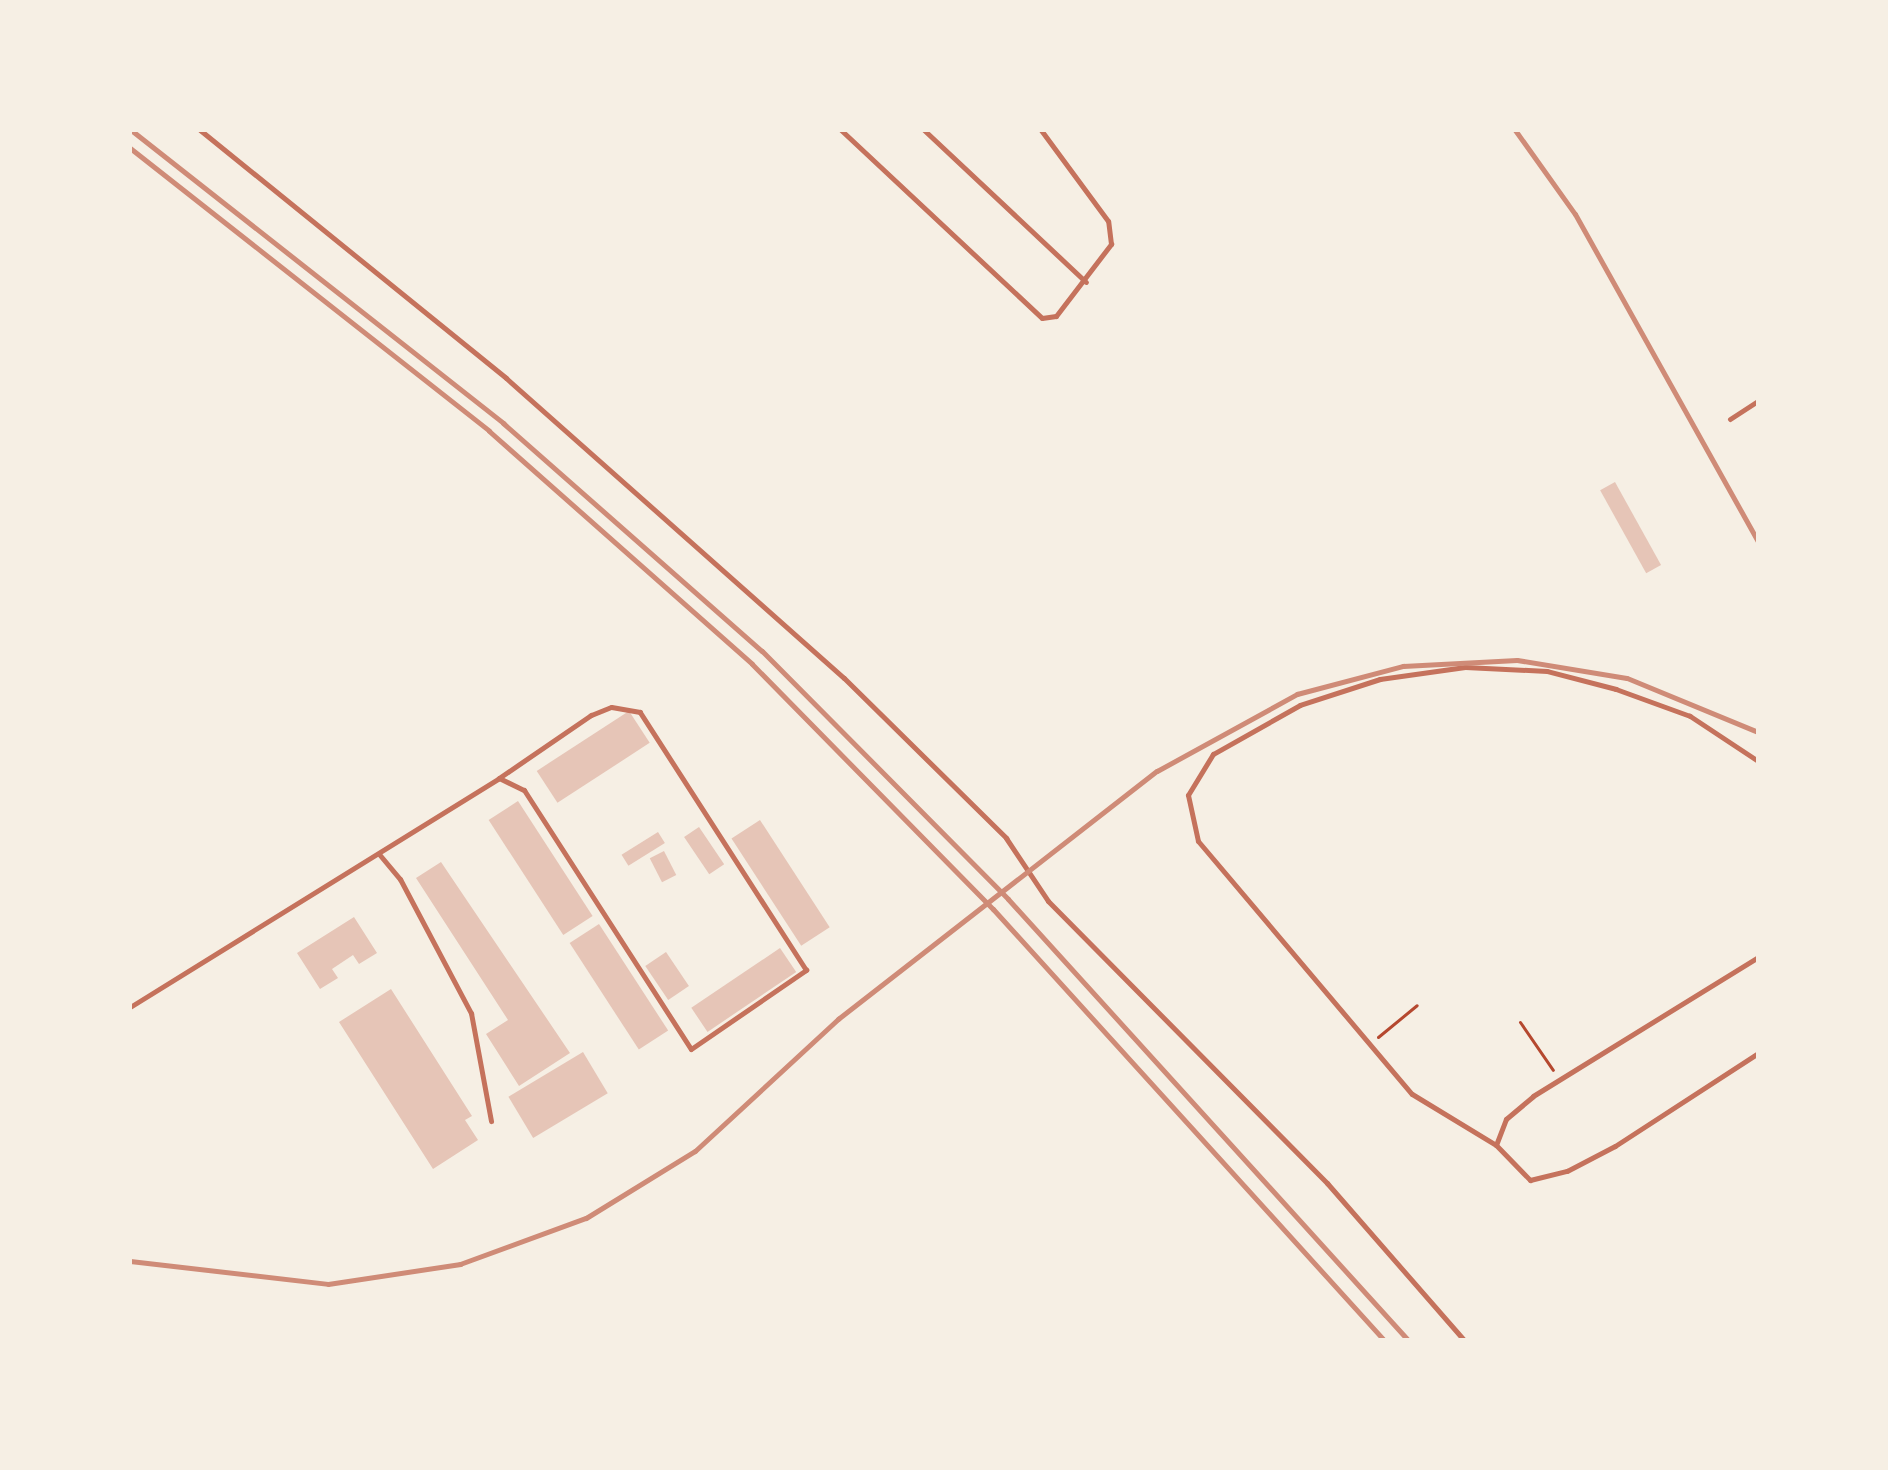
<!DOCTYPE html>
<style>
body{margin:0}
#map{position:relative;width:1888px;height:1470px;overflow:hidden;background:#f6efe4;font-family:Cabin,sans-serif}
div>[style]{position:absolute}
.building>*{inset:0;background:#e6c5b7;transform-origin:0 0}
.path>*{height:3px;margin:-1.5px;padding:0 1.5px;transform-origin:1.5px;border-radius:1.5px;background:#b5482f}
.service>*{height:5px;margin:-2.5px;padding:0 2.5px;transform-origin:2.5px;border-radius:2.5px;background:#c5725c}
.rail>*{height:5px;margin:-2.5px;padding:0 2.5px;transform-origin:2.5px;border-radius:2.5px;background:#cf8b77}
span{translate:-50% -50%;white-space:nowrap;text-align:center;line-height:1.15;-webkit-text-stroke:6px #f6efe4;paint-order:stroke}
.frame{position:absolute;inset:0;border:132px solid #f6efe4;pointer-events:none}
</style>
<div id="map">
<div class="building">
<div style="left:1615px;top:482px;width:95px;height:17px;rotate:61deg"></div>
<div style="left:629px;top:711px;width:38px;height:110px;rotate:57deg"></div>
<div style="left:518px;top:801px;width:137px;height:35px;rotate:57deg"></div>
<div style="left:760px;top:820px;width:128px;height:34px;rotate:57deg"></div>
<div style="left:699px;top:827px;width:45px;height:18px;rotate:56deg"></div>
<div style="left:658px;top:832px;width:13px;height:43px;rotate:58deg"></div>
<div style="left:664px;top:851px;width:27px;height:16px;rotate:63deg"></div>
<div style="clip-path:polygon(441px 862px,570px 1053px,519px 1086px,486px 1034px,508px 1020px,416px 878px)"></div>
<div style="clip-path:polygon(354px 917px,377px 953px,359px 964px,353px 955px,332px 969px,338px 978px,320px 989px,297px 953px)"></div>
<div style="left:599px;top:924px;width:127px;height:35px;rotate:57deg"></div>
<div style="left:780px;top:948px;width:29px;height:107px;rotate:56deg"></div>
<div style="left:666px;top:952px;width:41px;height:25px;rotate:56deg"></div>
<div style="clip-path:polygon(391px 989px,472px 1116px,465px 1120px,478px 1140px,433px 1169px,339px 1022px)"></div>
<div style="left:583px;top:1052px;width:48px;height:87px;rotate:59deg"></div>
</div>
<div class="path">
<div style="left:1520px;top:1022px;width:58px;rotate:55.5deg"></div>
<div style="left:1378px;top:1037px;width:50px;rotate:-39.4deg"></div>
</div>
<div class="service">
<div style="left:200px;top:130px;width:394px;rotate:39deg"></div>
<div style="left:506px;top:378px;width:452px;rotate:41.6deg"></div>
<div style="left:844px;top:678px;width:228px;rotate:44.6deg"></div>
<div style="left:1006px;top:838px;width:76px;rotate:56.3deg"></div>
<div style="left:1048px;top:901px;width:397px;rotate:45.3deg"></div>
<div style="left:1327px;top:1183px;width:208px;rotate:48.9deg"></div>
<div style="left:841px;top:130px;width:275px;rotate:43.1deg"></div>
<div style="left:1042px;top:318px;width:14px;rotate:-8deg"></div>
<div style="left:1056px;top:316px;width:91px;rotate:-52.6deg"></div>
<div style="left:1111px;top:244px;width:23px;rotate:-97deg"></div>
<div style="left:1108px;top:221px;width:113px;rotate:-126.4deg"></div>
<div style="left:924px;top:130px;width:222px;rotate:43.2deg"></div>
<div style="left:1730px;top:419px;width:33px;rotate:-33deg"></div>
<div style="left:1758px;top:761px;width:82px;rotate:-146.5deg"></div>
<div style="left:1690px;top:716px;width:79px;rotate:-160deg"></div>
<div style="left:1616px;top:689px;width:71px;rotate:-165.4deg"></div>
<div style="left:1547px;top:671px;width:82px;rotate:-177.2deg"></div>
<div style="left:1465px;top:667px;width:86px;rotate:172deg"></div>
<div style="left:1380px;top:679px;width:84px;rotate:162deg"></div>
<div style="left:1300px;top:705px;width:100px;rotate:150.6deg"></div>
<div style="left:1213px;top:754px;width:48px;rotate:121.4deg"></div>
<div style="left:1188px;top:795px;width:47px;rotate:77.7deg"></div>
<div style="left:1198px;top:841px;width:331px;rotate:49.8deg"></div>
<div style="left:1412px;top:1094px;width:98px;rotate:31.3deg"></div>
<div style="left:1496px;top:1145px;width:49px;rotate:45.8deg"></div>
<div style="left:1530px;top:1180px;width:38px;rotate:-14deg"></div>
<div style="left:1567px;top:1171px;width:54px;rotate:-27.5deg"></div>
<div style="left:1615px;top:1146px;width:171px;rotate:-33deg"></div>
<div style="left:379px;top:854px;width:33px;rotate:50deg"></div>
<div style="left:400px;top:879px;width:152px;rotate:62.1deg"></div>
<div style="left:471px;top:1013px;width:110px;rotate:79.5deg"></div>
<div style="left:130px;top:1007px;width:434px;rotate:-31.8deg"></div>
<div style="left:499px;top:778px;width:28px;rotate:26deg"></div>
<div style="left:524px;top:790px;width:308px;rotate:57.2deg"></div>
<div style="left:691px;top:1049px;width:140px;rotate:-34.5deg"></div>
<div style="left:806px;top:970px;width:307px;rotate:-122.8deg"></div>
<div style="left:640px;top:712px;width:29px;rotate:-170deg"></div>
<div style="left:611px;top:707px;width:22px;rotate:158deg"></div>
<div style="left:591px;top:715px;width:112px;rotate:145.6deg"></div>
<div style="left:1496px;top:1145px;width:28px;rotate:-69deg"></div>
<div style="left:1506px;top:1119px;width:35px;rotate:-40deg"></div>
<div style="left:1533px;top:1096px;width:264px;rotate:-31.7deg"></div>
</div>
<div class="rail">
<div style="left:131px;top:130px;width:474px;rotate:38.2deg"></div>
<div style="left:503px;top:423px;width:345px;rotate:41.4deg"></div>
<div style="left:762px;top:651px;width:349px;rotate:45.2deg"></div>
<div style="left:1008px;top:899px;width:595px;rotate:47.79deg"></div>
<div style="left:1515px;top:130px;width:103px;rotate:54.5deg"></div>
<div style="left:1575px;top:214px;width:376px;rotate:60.8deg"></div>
<div style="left:130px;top:148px;width:457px;rotate:38.2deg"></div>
<div style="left:489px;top:431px;width:351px;rotate:41.5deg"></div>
<div style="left:752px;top:664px;width:344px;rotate:45.5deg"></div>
<div style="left:993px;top:909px;width:582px;rotate:47.79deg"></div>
<div style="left:130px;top:1261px;width:199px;rotate:6.6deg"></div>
<div style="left:328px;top:1284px;width:134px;rotate:-8.6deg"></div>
<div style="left:460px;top:1264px;width:134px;rotate:-20.1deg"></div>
<div style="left:586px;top:1218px;width:128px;rotate:-31.6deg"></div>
<div style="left:695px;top:1151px;width:195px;rotate:-42.7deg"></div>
<div style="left:838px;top:1019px;width:404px;rotate:-37.9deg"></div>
<div style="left:1157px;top:771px;width:160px;rotate:-28.8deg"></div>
<div style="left:1297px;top:694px;width:110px;rotate:-14.8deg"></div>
<div style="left:1403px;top:666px;width:114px;rotate:-3deg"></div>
<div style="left:1517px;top:660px;width:111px;rotate:9.3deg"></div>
<div style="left:1627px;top:678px;width:142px;rotate:22.4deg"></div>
</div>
<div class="frame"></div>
</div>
